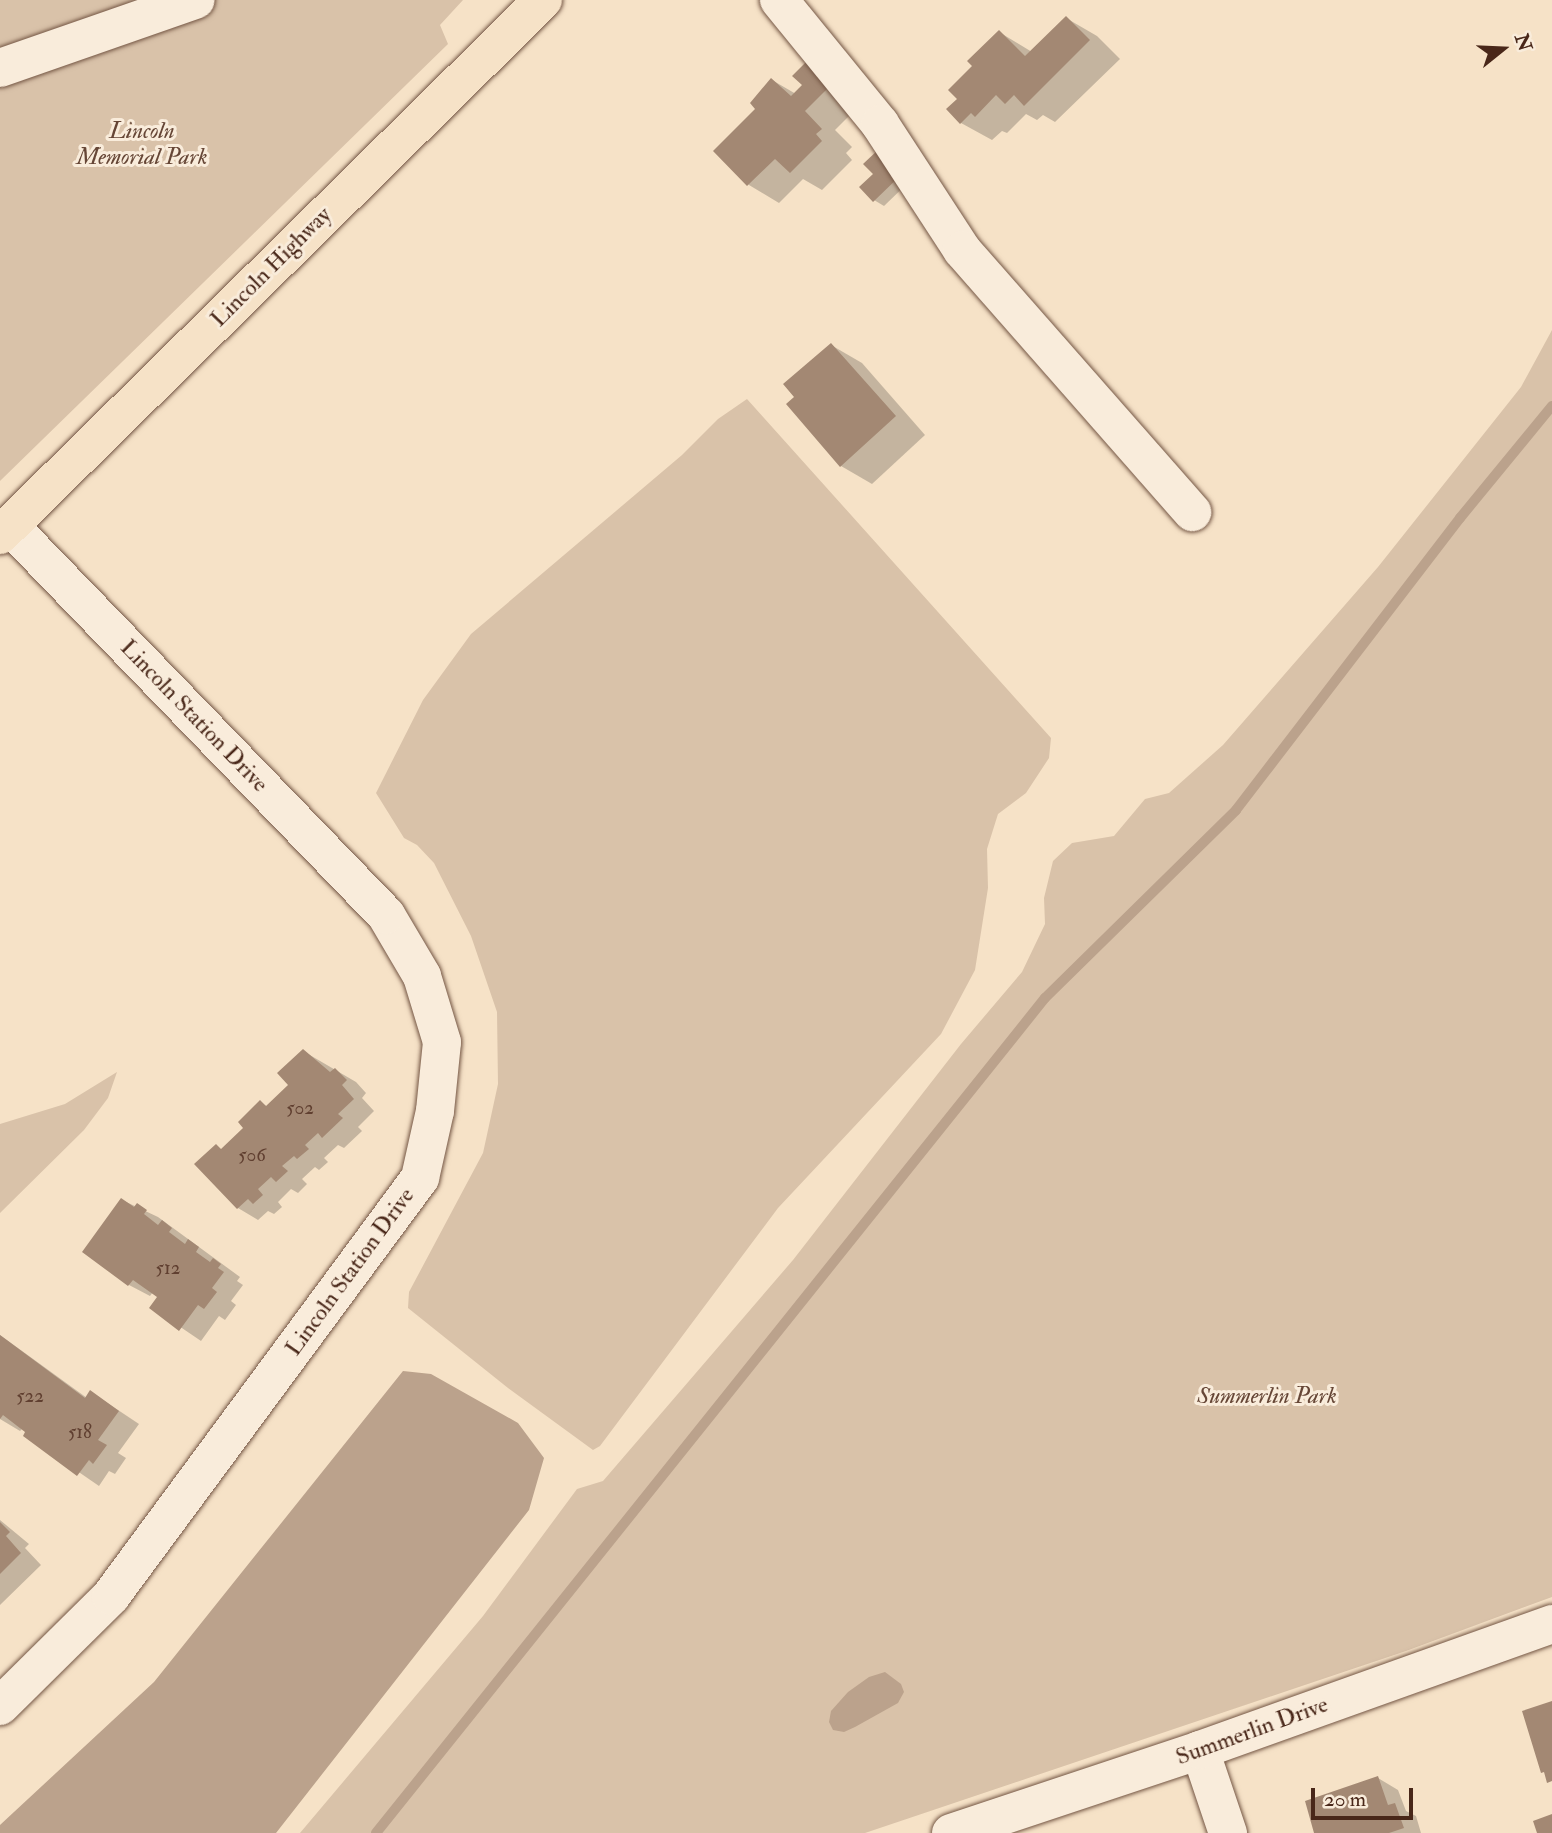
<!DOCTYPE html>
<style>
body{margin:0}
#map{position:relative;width:1552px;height:1833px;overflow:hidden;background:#f6e2c7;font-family:"IM FELL Double Pica",serif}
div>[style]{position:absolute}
.green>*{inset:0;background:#d9c2a9}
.water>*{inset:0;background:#bba28c}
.shadow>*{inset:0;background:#0003}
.stream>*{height:10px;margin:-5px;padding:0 5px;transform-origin:5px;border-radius:5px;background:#bba28c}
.building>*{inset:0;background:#a38873}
.roads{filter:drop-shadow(0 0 2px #745644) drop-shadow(0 0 2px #745644)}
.minor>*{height:38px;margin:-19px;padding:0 19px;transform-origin:19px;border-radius:19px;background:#f9ecdb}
.major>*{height:38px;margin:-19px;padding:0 19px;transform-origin:19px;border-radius:19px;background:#f6e2c7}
span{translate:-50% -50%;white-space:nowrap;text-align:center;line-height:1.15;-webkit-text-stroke:6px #f9ecdb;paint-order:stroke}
.number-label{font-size:19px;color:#603f30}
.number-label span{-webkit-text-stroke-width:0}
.park-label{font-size:23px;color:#664636;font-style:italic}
.street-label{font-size:23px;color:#492719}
.north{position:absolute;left:1468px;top:14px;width:70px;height:70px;-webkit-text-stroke:5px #f9ecdb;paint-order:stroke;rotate:72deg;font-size:19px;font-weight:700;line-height:28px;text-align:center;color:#492719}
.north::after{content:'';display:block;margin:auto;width:24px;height:32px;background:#492719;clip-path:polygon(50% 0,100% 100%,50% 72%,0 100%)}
.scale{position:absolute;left:1311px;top:1788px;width:102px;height:32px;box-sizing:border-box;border:4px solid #492719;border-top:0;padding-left:9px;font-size:21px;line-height:24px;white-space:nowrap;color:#492719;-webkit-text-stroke:5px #f9ecdb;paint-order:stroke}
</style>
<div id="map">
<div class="green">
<div style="clip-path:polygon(0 0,463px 0,440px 25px,448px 44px,0 481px)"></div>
<div style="clip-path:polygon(1552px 330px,1552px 1597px,1406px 1651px,865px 1833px,300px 1833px,483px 1616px,577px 1489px,603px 1481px,793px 1260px,961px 1044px,1022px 972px,1045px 924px,1044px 898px,1053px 861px,1072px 843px,1114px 836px,1145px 799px,1169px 793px,1223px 745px,1378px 567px,1521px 387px)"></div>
<div style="clip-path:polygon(747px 399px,1051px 738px,1049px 758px,1026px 793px,998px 814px,987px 849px,988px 888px,975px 970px,941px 1034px,778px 1208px,600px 1446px,593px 1450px,508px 1388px,408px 1308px,409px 1292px,483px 1153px,498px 1084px,497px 1012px,471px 936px,434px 863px,417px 845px,404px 838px,376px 793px,423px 700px,471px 634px,682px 455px,718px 419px)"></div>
<div style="clip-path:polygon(117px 1072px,108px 1098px,84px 1130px,0 1213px,0 1124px,65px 1104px)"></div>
</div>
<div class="water">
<div style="clip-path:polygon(403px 1371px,431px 1374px,518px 1423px,544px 1458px,529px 1510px,276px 1833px,0 1833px,0 1825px,154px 1682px)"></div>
<div style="clip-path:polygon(885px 1672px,901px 1684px,904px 1692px,898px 1703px,855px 1727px,844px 1732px,833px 1730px,829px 1722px,831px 1711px,848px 1692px,869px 1677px)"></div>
</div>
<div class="shadow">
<div style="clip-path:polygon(1066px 18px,1097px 36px,1120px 59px,1055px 122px,1043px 115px,1037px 120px,1026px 114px,1007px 133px,1002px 131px,992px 140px,961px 123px,959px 99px,974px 66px,999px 32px,1032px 52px)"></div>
<div style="clip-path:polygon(772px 80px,796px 94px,837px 82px,860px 105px,835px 130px,852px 147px,846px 153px,852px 160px,822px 190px,803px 179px,779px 203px,749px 185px,716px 151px,758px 109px)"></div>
<div style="clip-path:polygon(875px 175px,911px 180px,884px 206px,874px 200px)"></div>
<div style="clip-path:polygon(831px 345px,862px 363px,925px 435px,872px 484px,841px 466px)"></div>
<div style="clip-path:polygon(303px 1051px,356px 1082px,366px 1093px,362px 1098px,374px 1111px,358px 1127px,362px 1131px,344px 1148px,338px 1145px,324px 1158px,328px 1162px,319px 1170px,315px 1167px,302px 1179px,307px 1184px,298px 1193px,291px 1189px,278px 1202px,282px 1207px,274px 1214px,268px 1211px,258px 1220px,238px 1208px,216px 1146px,222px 1150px,245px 1128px,261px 1103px,268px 1107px,290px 1085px)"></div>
<div style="clip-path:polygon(122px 1200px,158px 1217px,240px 1277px,237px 1281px,243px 1285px,231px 1301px,236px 1305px,225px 1320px,219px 1316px,201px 1341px,151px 1307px,159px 1296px,153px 1292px,150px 1296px,129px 1285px,84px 1251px)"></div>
<div style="clip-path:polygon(0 1335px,87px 1398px,91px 1392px,139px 1424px,118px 1453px,126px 1458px,115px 1474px,109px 1471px,99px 1486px,25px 1435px,28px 1432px,23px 1428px,20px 1431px,0 1419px)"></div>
<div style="clip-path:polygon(0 1520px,29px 1544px,25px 1548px,41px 1565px,0 1605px)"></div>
<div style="clip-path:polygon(1378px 1778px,1398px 1790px,1406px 1811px,1416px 1816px,1421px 1833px,1318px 1833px)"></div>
</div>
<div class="stream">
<div style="left:376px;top:1833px;width:1070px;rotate:-51.3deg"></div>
<div style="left:1045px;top:998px;width:268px;rotate:-44.5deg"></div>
<div style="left:1236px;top:810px;width:368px;rotate:-52.5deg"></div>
<div style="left:1460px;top:518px;width:145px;rotate:-50.6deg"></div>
</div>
<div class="building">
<div style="clip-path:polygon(1066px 16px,1090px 40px,1024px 106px,1014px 95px,1005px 104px,996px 95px,975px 117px,971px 113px,960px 124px,946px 109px,957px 99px,948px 90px,972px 66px,967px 61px,999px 30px,1025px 56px)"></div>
<div style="clip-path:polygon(806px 62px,830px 86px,805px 111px,822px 129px,816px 134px,822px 141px,790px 173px,775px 159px,747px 186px,713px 151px,755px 109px,750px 103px,771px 78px,791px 96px,802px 85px,792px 76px)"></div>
<div style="clip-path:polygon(879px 149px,902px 174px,873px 202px,859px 187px,873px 174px,863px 164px)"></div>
<div style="clip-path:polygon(831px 343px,896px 416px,840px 467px,786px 404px,794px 397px,783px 384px)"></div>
<div style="clip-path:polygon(303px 1049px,330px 1072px,335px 1068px,347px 1080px,342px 1085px,354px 1099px,338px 1114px,343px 1118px,322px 1138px,318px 1133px,305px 1145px,309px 1149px,297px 1159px,294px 1156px,282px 1166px,288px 1171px,276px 1182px,271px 1177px,258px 1189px,263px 1195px,253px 1204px,248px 1199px,237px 1209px,194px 1164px,216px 1144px,221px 1149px,243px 1128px,238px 1122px,260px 1100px,266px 1106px,288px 1085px,277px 1073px)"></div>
<div style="clip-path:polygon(121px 1198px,134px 1207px,137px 1203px,147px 1210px,144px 1214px,158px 1225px,162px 1220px,172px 1228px,169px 1232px,185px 1244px,188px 1239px,199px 1247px,196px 1252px,210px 1262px,213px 1258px,221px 1264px,218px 1268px,224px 1272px,212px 1288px,217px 1292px,204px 1309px,198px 1305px,179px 1331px,149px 1308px,157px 1297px,133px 1280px,128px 1286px,82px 1252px)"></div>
<div style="clip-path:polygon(0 1335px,85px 1398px,90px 1390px,119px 1411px,98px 1440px,107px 1445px,93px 1464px,89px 1460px,77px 1476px,23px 1436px,25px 1432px,3px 1415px,0 1419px)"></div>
<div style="clip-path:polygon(0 1522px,10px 1532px,6px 1536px,21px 1553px,0 1574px)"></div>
<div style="clip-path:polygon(1552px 1701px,1552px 1781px,1547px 1783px,1544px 1772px,1541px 1773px,1522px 1711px)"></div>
<div style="clip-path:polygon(1378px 1776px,1388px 1805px,1395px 1803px,1404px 1828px,1389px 1833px,1314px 1833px,1305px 1801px)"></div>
<div style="clip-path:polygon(1552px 1814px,1552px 1833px,1537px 1833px,1533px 1821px)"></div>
</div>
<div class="roads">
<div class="minor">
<div style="left:779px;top:0;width:160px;rotate:50.8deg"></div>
<div style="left:880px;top:124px;width:150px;rotate:56.9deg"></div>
<div style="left:962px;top:250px;width:349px;rotate:48.7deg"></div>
<div style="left:0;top:68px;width:207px;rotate:-19.2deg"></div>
<div style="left:0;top:1706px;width:156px;rotate:-44.7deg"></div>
<div style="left:111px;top:1596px;width:520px;rotate:-53.53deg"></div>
<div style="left:420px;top:1178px;width:69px;rotate:-77.4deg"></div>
<div style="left:435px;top:1111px;width:69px;rotate:-84.2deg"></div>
<div style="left:442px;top:1042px;width:69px;rotate:-106.9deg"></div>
<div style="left:422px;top:976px;width:71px;rotate:-120.5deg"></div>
<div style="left:386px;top:915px;width:541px;rotate:-134.03deg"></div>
<div style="left:1200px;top:1750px;width:88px;rotate:71.4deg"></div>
<div style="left:951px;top:1833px;width:262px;rotate:-18.4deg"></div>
<div style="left:1200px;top:1750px;width:374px;rotate:-19.7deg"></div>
</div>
<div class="major">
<div style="left:0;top:535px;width:762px;rotate:-44.57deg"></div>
</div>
</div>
<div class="number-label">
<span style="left:300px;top:1109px">502</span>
<span style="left:252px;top:1156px">506</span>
<span style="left:168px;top:1269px">512</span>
<span style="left:30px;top:1397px">522</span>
<span style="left:80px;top:1433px">518</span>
</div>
<div class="park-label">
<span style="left:142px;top:144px">Lincoln<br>Memorial Park</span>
<span style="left:1267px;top:1396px">Summerlin Park</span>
</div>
<div class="street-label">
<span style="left:271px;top:267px;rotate:-45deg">Lincoln Highway</span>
<span style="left:194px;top:716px;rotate:46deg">Lincoln Station Drive</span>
<span style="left:350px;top:1272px;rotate:-54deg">Lincoln Station Drive</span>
<span style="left:1252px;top:1731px;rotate:-20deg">Summerlin Drive</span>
</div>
<div class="north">N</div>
<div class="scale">20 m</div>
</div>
